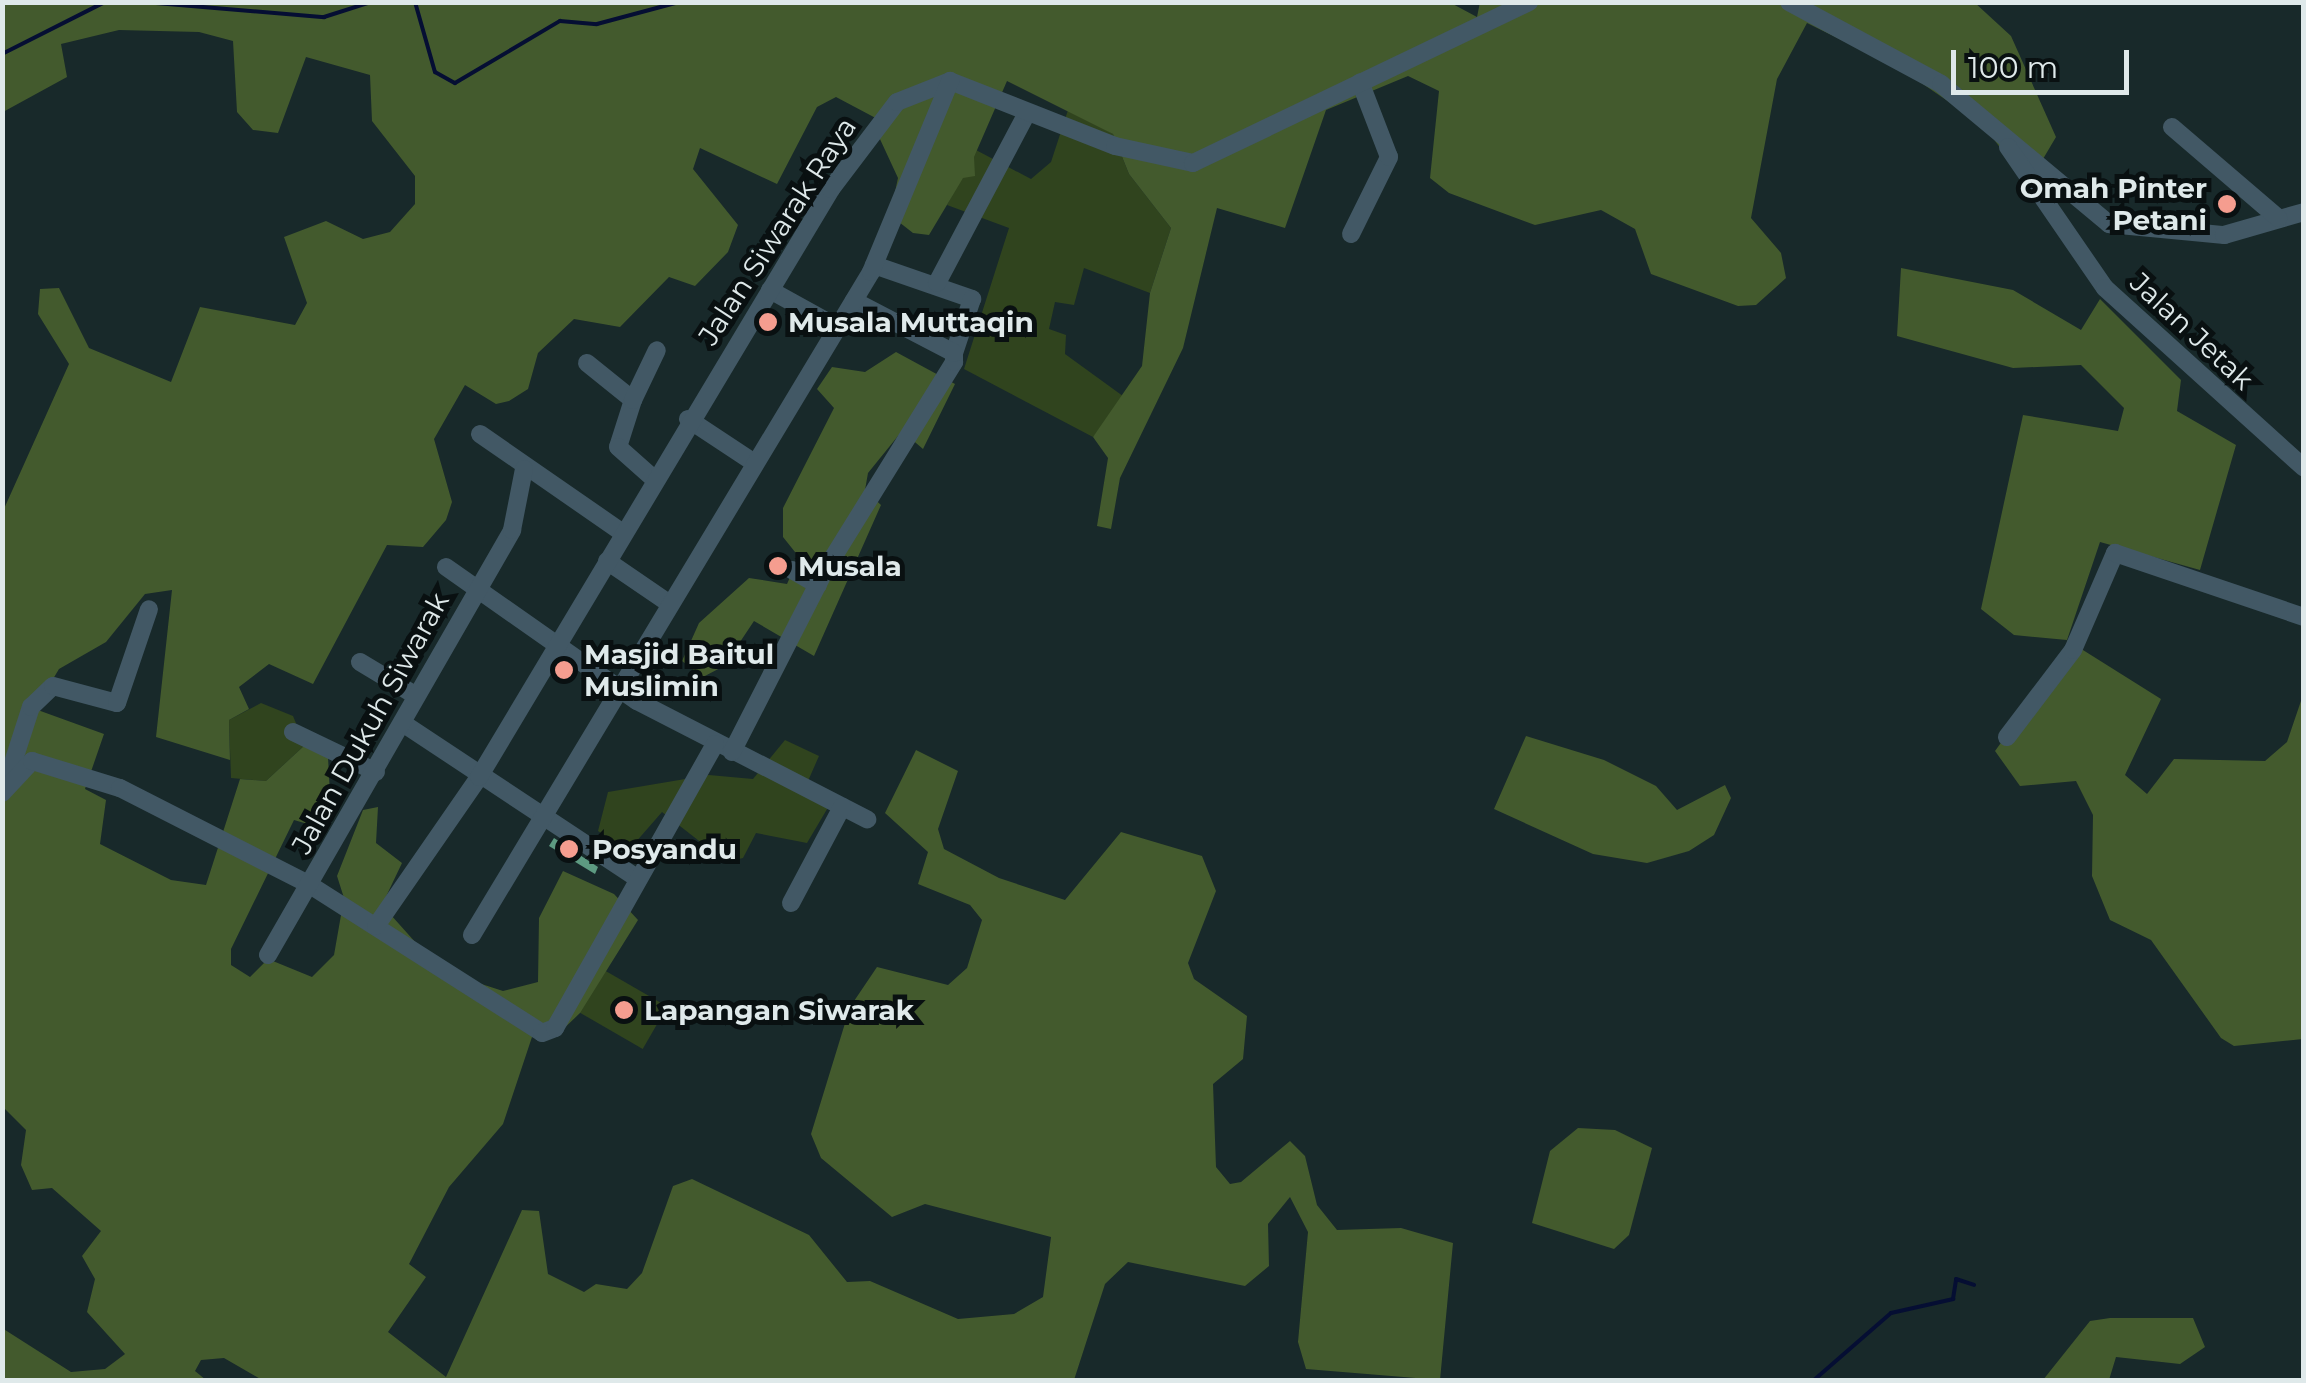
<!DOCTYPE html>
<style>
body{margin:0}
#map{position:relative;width:2306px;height:1383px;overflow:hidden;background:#18292a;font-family:Montserrat,sans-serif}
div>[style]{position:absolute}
.green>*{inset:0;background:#30441e;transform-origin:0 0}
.forest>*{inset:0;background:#435a2d}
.stream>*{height:4px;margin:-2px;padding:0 2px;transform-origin:2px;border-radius:2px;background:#050e33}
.building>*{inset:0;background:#5d9a81}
.minor>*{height:18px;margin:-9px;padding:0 9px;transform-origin:9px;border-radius:9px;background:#425865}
.dots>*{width:28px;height:28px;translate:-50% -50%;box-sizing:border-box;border:5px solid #091011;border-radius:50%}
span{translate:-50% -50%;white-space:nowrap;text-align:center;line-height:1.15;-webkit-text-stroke:10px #091011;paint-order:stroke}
.poi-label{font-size:28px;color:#dfe9ea;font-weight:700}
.right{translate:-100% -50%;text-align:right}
.left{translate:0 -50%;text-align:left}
.street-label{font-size:28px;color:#dfe9ea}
.frame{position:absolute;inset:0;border:5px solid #dfe9ea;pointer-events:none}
.scale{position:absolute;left:1951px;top:50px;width:178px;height:45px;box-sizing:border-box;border:5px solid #dfe9ea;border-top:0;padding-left:12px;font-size:30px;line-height:35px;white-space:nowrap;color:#dfe9ea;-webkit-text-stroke:8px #091011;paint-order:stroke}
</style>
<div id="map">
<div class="green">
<div style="clip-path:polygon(1069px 107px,1113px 134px,1129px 174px,1171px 228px,1150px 293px,1084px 268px,1074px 305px,1055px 302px,1049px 329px,1066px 335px,1065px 354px,1127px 399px,1093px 437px,964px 369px,1009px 228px,947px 205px,976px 150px,1031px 179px,1051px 162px)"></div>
<div style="clip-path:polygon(261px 703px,293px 716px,305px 745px,266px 781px,231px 778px,229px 720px)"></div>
<div style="clip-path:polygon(785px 740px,819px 756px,808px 781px,836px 794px,807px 843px,756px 833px,743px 858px,726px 862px,662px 812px,628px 851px,598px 831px,608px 792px,709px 775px,753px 779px)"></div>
<div style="left:604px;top:970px;width:73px;height:49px;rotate:30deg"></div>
</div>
<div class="forest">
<div style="clip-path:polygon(1449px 2px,1477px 17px,1480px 2px,1974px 2px,2011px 36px,2056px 137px,2043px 159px,2007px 157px,1984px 126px,1904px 71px,1807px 23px,1777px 79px,1751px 218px,1781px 253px,1786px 278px,1756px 305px,1738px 306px,1651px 274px,1635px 229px,1601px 210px,1535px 225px,1449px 193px,1430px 178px,1439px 91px,1408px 76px,1326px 110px,1285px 228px,1217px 208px,1183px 348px,1120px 478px,1111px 529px,1097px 526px,1108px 458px,1093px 437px,1142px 366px,1150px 293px,1171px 228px,1129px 174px,1113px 134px,1007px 81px,974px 157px,975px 176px,963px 178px,929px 235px,913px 233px,890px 215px,898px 178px,879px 137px,885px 123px,836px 97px,817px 107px,777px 184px,700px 148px,693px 169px,738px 225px,728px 252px,695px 286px,669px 277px,620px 327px,574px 319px,538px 353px,528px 389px,509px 401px,496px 404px,465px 385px,434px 439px,452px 502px,446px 520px,423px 547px,387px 545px,313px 684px,269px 664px,239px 687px,249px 709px,229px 720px,230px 760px,156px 737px,172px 590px,145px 594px,106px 642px,59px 669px,35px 709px,104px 734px,85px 789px,106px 800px,100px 844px,171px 880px,206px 885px,240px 779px,266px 781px,305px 745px,328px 757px,330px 794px,318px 827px,294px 820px,231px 949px,231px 965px,250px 977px,268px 959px,312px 977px,334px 955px,344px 898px,337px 876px,363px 810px,378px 807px,376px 843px,402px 863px,382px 905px,425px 953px,466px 979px,503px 991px,538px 982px,539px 918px,563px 871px,614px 894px,638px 920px,580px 1013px,554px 1038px,532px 1037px,503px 1124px,449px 1187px,409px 1264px,426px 1277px,388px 1332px,446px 1377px,522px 1210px,539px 1211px,548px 1274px,584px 1292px,596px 1284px,627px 1289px,642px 1273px,673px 1186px,692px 1179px,809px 1235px,847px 1282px,870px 1281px,958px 1319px,1014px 1314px,1043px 1297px,1051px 1237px,925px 1204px,892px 1217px,821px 1158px,811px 1134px,850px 1007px,877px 967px,948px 985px,967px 968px,982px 920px,970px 905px,918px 884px,928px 852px,885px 813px,916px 750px,958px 771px,938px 829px,944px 849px,999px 878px,1065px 900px,1121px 832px,1202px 856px,1216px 891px,1188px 963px,1194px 979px,1247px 1016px,1243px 1059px,1213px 1084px,1216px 1167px,1230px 1184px,1241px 1182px,1290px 1141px,1305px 1156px,1317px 1205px,1337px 1230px,1401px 1228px,1453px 1243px,1440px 1380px,1306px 1369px,1298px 1342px,1308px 1232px,1290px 1197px,1268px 1224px,1269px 1266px,1245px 1286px,1128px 1262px,1105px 1284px,1074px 1380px,262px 1380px,224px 1358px,201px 1360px,195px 1371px,206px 1380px,3px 1380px,2px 1328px,71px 1372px,105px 1369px,125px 1354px,87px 1312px,95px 1279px,82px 1256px,101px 1231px,52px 1188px,32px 1190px,21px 1165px,26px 1130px,3px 1107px,3px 511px,69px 364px,38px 314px,40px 289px,59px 288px,89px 348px,171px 382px,200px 307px,295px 325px,307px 303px,284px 237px,326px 221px,363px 239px,390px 232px,415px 204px,415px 176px,372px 121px,370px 75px,306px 57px,278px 133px,253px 130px,237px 112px,233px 41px,199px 32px,119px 30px,61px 44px,67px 77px,3px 112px,3px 3px)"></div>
<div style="clip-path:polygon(1901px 268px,2013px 290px,2081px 330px,2100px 299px,2181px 380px,2177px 411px,2236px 445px,2200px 570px,2100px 542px,2067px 640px,2161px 699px,2125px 775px,2147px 794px,2174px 759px,2265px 761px,2287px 742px,2303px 695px,2303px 1039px,2234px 1046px,2221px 1038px,2151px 940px,2110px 920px,2092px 876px,2093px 815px,2076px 781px,2020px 786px,1995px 751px,2067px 651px,2067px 640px,2014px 635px,1981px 609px,2023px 415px,2118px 431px,2124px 408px,2081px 365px,2013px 368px,1897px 336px)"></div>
<div style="clip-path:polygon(896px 352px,955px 384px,923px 449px,902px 431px,868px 473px,865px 490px,881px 505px,814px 656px,754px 621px,724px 666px,703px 677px,682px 661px,699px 623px,749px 578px,787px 584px,799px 557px,783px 537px,783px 508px,834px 408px,817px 389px,832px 367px,865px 372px)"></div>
<div style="clip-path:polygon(1526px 736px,1604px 760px,1656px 786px,1677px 810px,1725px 785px,1731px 798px,1714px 835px,1689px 851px,1647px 863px,1593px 854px,1494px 809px)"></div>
<div style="clip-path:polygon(1578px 1128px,1615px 1130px,1652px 1148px,1629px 1235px,1614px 1249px,1532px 1223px,1550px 1151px)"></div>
<div style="clip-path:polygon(2110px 1318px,2193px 1318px,2205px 1347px,2180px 1364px,2116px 1357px,2109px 1380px,2043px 1380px,2090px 1321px)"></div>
</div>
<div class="stream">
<div style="left:144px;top:2px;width:181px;rotate:4.8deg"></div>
<div style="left:324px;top:17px;width:49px;rotate:-17.7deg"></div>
<div style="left:415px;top:2px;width:73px;rotate:74.1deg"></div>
<div style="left:435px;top:72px;width:23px;rotate:29deg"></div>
<div style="left:455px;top:83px;width:122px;rotate:-30.6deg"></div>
<div style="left:560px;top:21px;width:37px;rotate:5deg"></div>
<div style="left:597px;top:24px;width:85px;rotate:-15deg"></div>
<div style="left:2px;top:54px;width:115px;rotate:-26.8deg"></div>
<div style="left:1814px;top:1380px;width:102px;rotate:-41deg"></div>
<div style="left:1891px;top:1313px;width:64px;rotate:-12.7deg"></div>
<div style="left:1953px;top:1299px;width:20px;rotate:-81deg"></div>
<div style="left:1956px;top:1279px;width:19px;rotate:18deg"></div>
</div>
<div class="building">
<div style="clip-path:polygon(554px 838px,598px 867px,595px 874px,549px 846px)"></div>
</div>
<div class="minor">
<div style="left:1789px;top:2px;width:173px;rotate:28.3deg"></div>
<div style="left:1941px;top:84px;width:219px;rotate:39.8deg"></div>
<div style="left:2109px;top:224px;width:116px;rotate:5.5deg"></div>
<div style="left:2224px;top:235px;width:83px;rotate:-16deg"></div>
<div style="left:2172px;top:127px;width:140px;rotate:40.6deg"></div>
<div style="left:2008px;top:147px;width:171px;rotate:55.5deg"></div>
<div style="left:2105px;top:288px;width:268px;rotate:42.1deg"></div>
<div style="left:1351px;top:234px;width:86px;rotate:-63.7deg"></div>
<div style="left:1389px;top:157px;width:80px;rotate:-111.1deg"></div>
<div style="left:874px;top:265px;width:104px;rotate:19.1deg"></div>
<div style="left:972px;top:299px;width:57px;rotate:108.4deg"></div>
<div style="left:937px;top:283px;width:192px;rotate:-62.1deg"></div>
<div style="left:770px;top:290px;width:74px;rotate:29deg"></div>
<div style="left:587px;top:363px;width:59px;rotate:38.8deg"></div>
<div style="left:633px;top:400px;width:49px;rotate:107.7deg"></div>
<div style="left:618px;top:447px;width:47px;rotate:41.5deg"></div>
<div style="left:633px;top:400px;width:55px;rotate:-64.4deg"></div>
<div style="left:688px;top:419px;width:78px;rotate:33.5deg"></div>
<div style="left:480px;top:434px;width:174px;rotate:34.7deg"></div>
<div style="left:607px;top:561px;width:76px;rotate:34.3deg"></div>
<div style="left:446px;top:567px;width:233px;rotate:35.1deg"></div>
<div style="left:637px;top:701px;width:259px;rotate:27.2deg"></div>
<div style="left:792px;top:570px;width:30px;rotate:30deg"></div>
<div style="left:360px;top:662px;width:64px;rotate:31deg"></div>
<div style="left:404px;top:724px;width:276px;rotate:33.5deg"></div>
<div style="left:293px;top:732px;width:92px;rotate:25.7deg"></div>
<div style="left:2007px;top:737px;width:109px;rotate:-52.8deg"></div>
<div style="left:2073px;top:650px;width:106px;rotate:-66.6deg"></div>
<div style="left:2115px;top:553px;width:200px;rotate:18.7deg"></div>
<div style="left:732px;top:752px;width:202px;rotate:-62.9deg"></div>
<div style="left:824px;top:572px;width:247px;rotate:-58.2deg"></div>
<div style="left:954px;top:362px;width:9px;rotate:-90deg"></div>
<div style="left:954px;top:353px;width:113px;rotate:-152.5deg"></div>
<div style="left:8px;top:778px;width:75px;rotate:-72.1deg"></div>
<div style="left:31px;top:707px;width:30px;rotate:-44deg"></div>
<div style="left:53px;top:686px;width:66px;rotate:14.9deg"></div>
<div style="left:117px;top:703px;width:99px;rotate:-71.2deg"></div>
<div style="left:2px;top:793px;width:44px;rotate:-46.8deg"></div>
<div style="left:32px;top:761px;width:92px;rotate:17.1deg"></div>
<div style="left:120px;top:788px;width:213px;rotate:27deg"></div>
<div style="left:310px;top:885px;width:275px;rotate:32.5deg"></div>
<div style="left:542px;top:1033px;width:14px;rotate:-21deg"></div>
<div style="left:555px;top:1028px;width:326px;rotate:-60.6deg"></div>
<div style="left:791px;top:903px;width:109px;rotate:-62deg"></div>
<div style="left:376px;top:926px;width:181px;rotate:-55.3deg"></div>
<div style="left:479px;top:777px;width:685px;rotate:-59.09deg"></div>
<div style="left:831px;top:189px;width:109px;rotate:-52.8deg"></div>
<div style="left:897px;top:102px;width:57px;rotate:-21.6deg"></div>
<div style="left:950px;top:81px;width:177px;rotate:21.5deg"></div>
<div style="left:1115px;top:146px;width:80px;rotate:12.3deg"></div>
<div style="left:1193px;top:163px;width:373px;rotate:-25.6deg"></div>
<div style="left:472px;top:935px;width:774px;rotate:-58.96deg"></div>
<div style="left:871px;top:272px;width:207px;rotate:-67.5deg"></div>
<div style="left:268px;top:955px;width:490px;rotate:-60.1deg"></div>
<div style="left:512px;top:530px;width:62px;rotate:-78.9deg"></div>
</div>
<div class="dots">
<div style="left:2227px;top:204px;background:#f59d8f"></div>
<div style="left:768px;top:322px;background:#f59d8f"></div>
<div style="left:778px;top:566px;background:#f59d8f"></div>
<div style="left:564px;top:670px;background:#f59d8f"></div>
<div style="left:569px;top:849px;background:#f59d8f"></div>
<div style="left:624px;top:1010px;background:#f59d8f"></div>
</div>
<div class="poi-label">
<span class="right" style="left:2207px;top:204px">Omah Pinter<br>Petani</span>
<span class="left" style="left:788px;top:322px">Musala Muttaqin</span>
<span class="left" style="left:798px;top:566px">Musala</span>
<span class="left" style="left:584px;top:670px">Masjid Baitul<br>Muslimin</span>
<span class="left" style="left:592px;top:849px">Posyandu</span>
<span class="left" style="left:644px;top:1010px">Lapangan Siwarak</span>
</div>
<div class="street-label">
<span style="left:777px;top:231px;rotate:-57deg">Jalan Siwarak Raya</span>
<span style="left:2192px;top:331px;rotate:43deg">Jalan Jetak</span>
<span style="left:370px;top:723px;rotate:-61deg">Jalan Dukuh Siwarak</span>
</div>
<div class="frame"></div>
<div class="scale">100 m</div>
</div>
